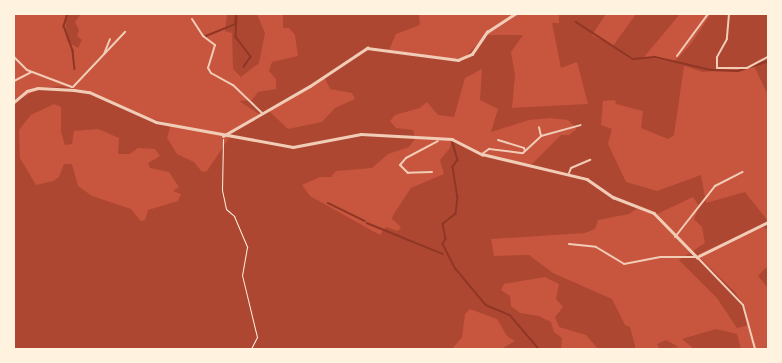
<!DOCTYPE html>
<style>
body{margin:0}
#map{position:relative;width:782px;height:363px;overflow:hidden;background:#c8553d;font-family:"Work Sans",sans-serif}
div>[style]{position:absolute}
.green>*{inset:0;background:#ae4732}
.stream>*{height:1.5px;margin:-0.75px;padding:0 0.75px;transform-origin:0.75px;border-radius:0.75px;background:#8f3625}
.path>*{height:1px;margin:-0.5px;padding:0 0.5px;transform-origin:0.5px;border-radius:0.5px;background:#fff3e0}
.minor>*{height:2px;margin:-1px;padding:0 1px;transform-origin:1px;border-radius:1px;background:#f1ccb7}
.tertiary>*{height:2.5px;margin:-1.25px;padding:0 1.25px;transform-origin:1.25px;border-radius:1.25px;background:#f1ccb7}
span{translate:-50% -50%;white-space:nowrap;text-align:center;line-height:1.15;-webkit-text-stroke:4px #fff3e0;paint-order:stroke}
.frame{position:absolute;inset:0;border:15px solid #fff3e0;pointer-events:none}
</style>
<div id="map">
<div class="green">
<div style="clip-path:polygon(65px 14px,81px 14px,75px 22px,79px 30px,77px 36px,82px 40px,78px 48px,67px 41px)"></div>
<div style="clip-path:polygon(227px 14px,257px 14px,265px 33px,259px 63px,241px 77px,233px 69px,232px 33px,225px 31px)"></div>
<div style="clip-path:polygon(evenodd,283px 14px,419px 14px,420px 25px,396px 34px,389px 50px,452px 59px,465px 57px,486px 35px,523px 35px,511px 52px,515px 75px,512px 108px,588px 104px,577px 62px,561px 68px,552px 23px,559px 23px,559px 14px,606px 14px,592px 35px,613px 46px,636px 14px,680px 14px,644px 57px,667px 61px,676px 60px,690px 45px,711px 14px,768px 14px,768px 95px,754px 66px,703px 72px,684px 66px,674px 135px,668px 139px,641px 128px,643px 111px,616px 104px,615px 100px,603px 101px,601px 125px,612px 129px,608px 144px,626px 182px,657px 191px,701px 175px,706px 203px,745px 192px,768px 221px,768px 229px,760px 226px,697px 255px,735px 292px,745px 307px,749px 325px,737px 328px,717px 298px,679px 260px,705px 243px,702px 227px,694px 219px,699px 206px,693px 197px,657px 214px,638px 208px,629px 214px,598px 220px,595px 229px,585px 233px,491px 239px,494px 256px,529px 255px,553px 273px,612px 299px,625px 325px,630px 327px,636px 349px,598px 349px,586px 335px,559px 327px,555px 317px,563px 307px,556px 299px,559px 284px,545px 277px,504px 284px,501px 290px,510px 296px,511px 306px,520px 313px,539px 316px,551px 322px,554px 332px,562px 338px,561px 349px,501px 349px,515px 341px,507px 336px,497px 319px,470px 309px,465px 314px,462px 337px,452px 349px,14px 349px,14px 102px,41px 88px,63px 86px,93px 93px,142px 116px,171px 124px,167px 138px,177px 154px,194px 162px,202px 172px,207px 171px,229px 138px,224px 136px,259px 114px,239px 101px,252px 100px,258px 92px,276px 89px,276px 79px,269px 71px,272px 62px,298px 56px,295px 35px,289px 28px,283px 28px,283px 14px,482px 69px,480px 100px,498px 109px,491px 132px,529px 120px,550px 118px,568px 120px,577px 129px,569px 135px,561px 135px,530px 166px,483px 153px,452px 138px,450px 148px,440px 160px,444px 174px,411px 188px,393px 215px,392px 219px,401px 227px,398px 231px,386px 227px,380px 235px,310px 196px,302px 185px,320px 177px,331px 177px,336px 171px,372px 168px,388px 154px,409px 147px,415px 139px,413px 130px,396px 128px,390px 121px,395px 115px,420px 108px,427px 102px,438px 115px,454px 117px,465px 78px,482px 69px,283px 14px,325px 78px,330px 89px,352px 93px,355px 99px,335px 108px,322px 122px,288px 129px,268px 110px,325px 78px,283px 14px,54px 104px,61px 107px,61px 132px,65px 145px,72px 144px,74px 131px,98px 129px,119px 138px,118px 154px,130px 154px,138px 148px,155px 149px,160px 156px,148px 163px,150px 168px,169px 172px,179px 187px,173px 191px,181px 194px,178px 201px,148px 210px,145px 220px,141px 221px,131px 209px,92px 196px,78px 186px,72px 164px,64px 164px,59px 177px,53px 181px,36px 185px,20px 158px,19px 130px,31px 115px,54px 104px)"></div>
<div style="clip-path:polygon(768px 266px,768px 288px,758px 276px)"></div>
<div style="clip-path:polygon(716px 329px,737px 334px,741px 349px,694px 349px,682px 339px)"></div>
<div style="clip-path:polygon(666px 340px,679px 347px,660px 349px,657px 344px)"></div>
</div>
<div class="stream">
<div style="left:68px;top:14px;width:13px;rotate:108deg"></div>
<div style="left:64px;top:26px;width:27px;rotate:70deg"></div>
<div style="left:73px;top:51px;width:18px;rotate:84deg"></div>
<div style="left:237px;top:17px;width:20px;rotate:93deg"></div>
<div style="left:236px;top:37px;width:25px;rotate:53deg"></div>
<div style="left:251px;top:57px;width:12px;rotate:125deg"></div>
<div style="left:576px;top:22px;width:68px;rotate:33deg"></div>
<div style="left:633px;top:59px;width:22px;rotate:-5deg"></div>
<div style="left:655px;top:57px;width:57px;rotate:13.1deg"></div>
<div style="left:711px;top:70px;width:27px;rotate:2deg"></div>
<div style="left:738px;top:71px;width:32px;rotate:-18deg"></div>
<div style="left:206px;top:36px;width:31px;rotate:-22deg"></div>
<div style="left:235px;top:24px;width:10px;rotate:-84deg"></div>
<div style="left:453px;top:143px;width:18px;rotate:74deg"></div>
<div style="left:458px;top:160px;width:9px;rotate:126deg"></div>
<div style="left:453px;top:167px;width:30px;rotate:81deg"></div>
<div style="left:458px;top:197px;width:17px;rotate:97deg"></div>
<div style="left:456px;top:214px;width:16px;rotate:142deg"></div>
<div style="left:443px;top:224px;width:15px;rotate:79deg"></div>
<div style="left:446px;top:239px;width:6px;rotate:121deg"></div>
<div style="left:443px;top:244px;width:28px;rotate:63deg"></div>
<div style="left:456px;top:269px;width:47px;rotate:50.2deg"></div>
<div style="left:486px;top:305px;width:26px;rotate:23deg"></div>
<div style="left:510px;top:315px;width:45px;rotate:49.5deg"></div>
<div style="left:328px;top:203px;width:41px;rotate:25.9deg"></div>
<div style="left:367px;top:223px;width:82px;rotate:22.2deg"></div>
</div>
<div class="path">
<div style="left:223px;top:139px;width:51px;rotate:91.1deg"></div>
<div style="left:222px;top:190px;width:19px;rotate:78deg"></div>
<div style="left:226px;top:209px;width:11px;rotate:41deg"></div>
<div style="left:234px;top:216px;width:34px;rotate:67deg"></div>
<div style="left:247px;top:247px;width:28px;rotate:100deg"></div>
<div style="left:242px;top:275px;width:64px;rotate:76.4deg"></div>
<div style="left:257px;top:337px;width:13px;rotate:117deg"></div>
</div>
<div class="minor">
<div style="left:729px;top:14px;width:25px;rotate:95deg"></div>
<div style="left:727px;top:39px;width:21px;rotate:119deg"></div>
<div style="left:717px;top:57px;width:11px;rotate:90deg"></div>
<div style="left:717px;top:68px;width:30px"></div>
<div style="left:747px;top:68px;width:24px;rotate:-28deg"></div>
<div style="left:192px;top:19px;width:20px;rotate:57deg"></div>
<div style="left:203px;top:36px;width:15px;rotate:37deg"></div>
<div style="left:215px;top:45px;width:24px;rotate:107deg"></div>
<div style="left:208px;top:68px;width:6px;rotate:59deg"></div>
<div style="left:211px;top:73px;width:25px;rotate:29deg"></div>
<div style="left:233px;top:85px;width:40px;rotate:44deg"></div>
<div style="left:104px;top:54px;width:16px;rotate:-68deg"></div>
<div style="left:677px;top:56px;width:52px;rotate:-53.6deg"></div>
<div style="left:14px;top:57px;width:18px;rotate:45deg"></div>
<div style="left:27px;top:70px;width:48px;rotate:20.7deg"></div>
<div style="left:14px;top:81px;width:20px;rotate:-27deg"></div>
<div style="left:73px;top:87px;width:76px;rotate:-46.6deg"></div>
<div style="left:541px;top:136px;width:41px;rotate:-15.4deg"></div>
<div style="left:498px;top:140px;width:27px;rotate:17deg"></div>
<div style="left:524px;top:148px;width:3px;rotate:72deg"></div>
<div style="left:482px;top:154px;width:9px;rotate:-36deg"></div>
<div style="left:489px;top:149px;width:34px;rotate:7deg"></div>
<div style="left:523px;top:153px;width:25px;rotate:-43deg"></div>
<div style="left:541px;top:136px;width:9px;rotate:-103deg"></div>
<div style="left:432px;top:172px;width:24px;rotate:178deg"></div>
<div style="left:408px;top:173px;width:11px;rotate:-135deg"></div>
<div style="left:400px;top:165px;width:9px;rotate:-49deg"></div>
<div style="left:406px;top:158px;width:36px;rotate:-28deg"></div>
<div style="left:569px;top:173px;width:5px;rotate:-68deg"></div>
<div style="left:571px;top:168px;width:21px;rotate:-23deg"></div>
<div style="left:675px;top:237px;width:65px;rotate:-51.9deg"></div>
<div style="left:715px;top:186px;width:31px;rotate:-27deg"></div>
<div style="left:569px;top:244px;width:27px;rotate:6deg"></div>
<div style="left:596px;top:247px;width:33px;rotate:31deg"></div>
<div style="left:624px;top:264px;width:37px;rotate:-11deg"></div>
<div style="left:660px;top:257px;width:37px"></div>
<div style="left:697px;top:257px;width:66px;rotate:46.2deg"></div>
<div style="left:743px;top:305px;width:46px;rotate:74.7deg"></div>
</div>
<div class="tertiary">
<div style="left:14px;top:102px;width:17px;rotate:-40deg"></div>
<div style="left:27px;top:91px;width:11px;rotate:-15deg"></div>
<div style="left:38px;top:88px;width:36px;rotate:3deg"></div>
<div style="left:74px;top:90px;width:15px;rotate:8deg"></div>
<div style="left:89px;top:92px;width:73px;rotate:24.1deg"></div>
<div style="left:156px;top:122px;width:139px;rotate:10.3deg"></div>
<div style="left:293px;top:147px;width:69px;rotate:-10.8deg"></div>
<div style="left:361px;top:134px;width:91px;rotate:3.1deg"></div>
<div style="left:452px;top:139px;width:34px;rotate:27deg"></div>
<div style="left:482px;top:154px;width:108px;rotate:13.4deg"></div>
<div style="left:587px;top:179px;width:32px;rotate:35deg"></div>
<div style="left:613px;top:197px;width:44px;rotate:21.3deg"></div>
<div style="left:654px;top:213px;width:62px;rotate:45.7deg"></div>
<div style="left:697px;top:257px;width:79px;rotate:-26.2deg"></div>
<div style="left:223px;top:136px;width:100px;rotate:-29.9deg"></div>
<div style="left:310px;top:86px;width:69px;rotate:-33.7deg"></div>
<div style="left:367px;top:48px;width:92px;rotate:7.5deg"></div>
<div style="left:458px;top:60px;width:15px;rotate:-23deg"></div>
<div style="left:472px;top:54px;width:27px;rotate:-56deg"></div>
<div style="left:487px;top:32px;width:33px;rotate:-33deg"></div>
</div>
<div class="frame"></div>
</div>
